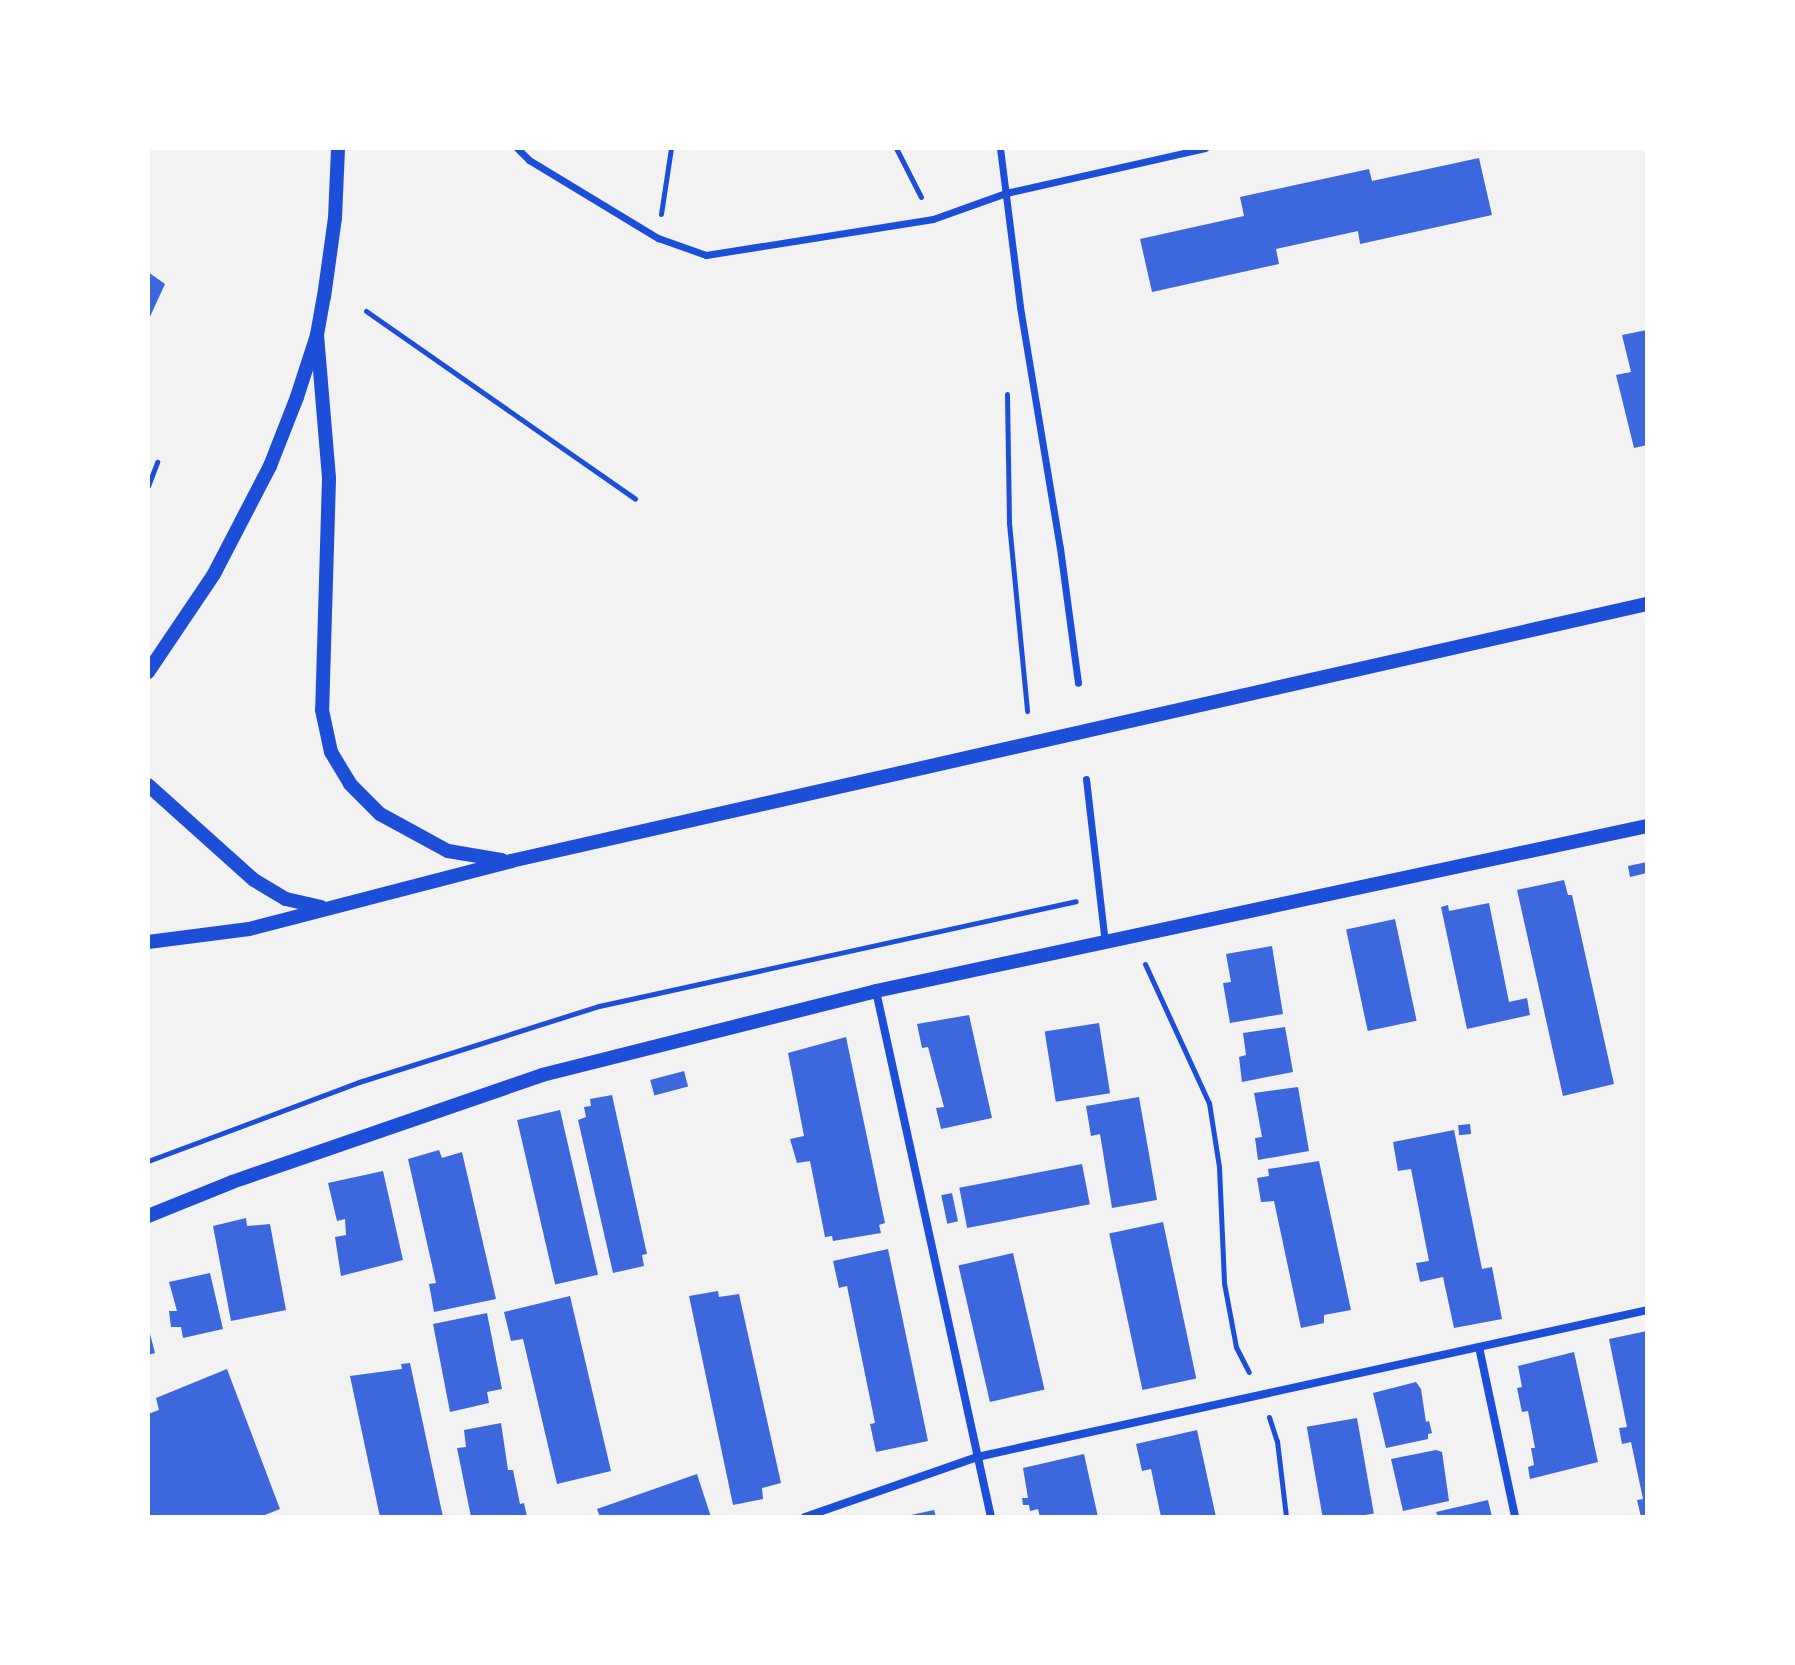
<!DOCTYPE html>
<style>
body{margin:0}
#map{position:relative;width:1795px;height:1665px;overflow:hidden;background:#f2f2f2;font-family:"Roboto Condensed",sans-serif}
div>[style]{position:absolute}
.building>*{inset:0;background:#3d67dc;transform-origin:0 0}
.path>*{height:5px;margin:-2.5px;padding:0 2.5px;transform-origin:2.5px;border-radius:2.5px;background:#1d4ed8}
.pedestrian>*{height:7px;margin:-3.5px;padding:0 3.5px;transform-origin:3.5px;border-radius:3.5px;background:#1d4ed8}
.minor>*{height:8px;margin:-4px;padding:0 4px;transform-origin:4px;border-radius:4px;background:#1d4ed8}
.tertiary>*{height:14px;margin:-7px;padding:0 7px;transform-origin:7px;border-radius:7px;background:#1d4ed8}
span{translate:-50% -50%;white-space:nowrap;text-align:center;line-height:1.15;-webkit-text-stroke:8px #fff;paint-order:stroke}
.frame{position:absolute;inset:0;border:150px solid #fff;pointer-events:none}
</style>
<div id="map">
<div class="building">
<div style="clip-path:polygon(1479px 158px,1492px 215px,1360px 244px,1358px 231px,1276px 249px,1279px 264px,1152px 292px,1140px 239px,1244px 216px,1240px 197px,1369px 169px,1372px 181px)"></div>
<div style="clip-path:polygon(148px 272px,165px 284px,148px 321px)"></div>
<div style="clip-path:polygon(1647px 330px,1647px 445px,1634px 448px,1616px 375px,1631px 372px,1622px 335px)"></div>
<div style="clip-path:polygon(1647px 862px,1647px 873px,1630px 877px,1628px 866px)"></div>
<div style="clip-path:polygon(1564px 880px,1568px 895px,1572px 895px,1614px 1084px,1563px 1096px,1517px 890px)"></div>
<div style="clip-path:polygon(1489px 903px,1509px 1002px,1527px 998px,1530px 1015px,1467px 1029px,1441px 907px,1448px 905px,1449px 911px)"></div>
<div style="left:1395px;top:919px;width:104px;height:50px;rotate:78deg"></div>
<div style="clip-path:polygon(1272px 946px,1283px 1014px,1230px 1023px,1223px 983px,1231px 982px,1226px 954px)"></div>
<div style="clip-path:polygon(969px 1015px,992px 1118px,941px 1129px,936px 1108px,944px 1107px,928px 1047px,922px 1048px,917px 1024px)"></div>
<div style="left:1099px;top:1023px;width:71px;height:55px;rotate:81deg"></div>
<div style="clip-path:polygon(1285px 1027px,1293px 1072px,1242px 1082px,1239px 1057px,1246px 1055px,1243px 1033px)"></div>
<div style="clip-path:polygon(846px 1037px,885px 1223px,879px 1225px,881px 1233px,833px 1241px,832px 1236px,825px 1237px,810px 1161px,797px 1163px,790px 1139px,804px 1136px,788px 1053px)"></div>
<div style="left:684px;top:1071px;width:16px;height:35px;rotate:75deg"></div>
<div style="clip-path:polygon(1298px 1087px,1309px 1151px,1258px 1160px,1255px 1138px,1262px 1137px,1254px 1093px)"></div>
<div style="clip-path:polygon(612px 1095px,647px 1254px,642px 1255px,644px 1266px,613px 1273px,578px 1120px,586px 1117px,584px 1107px,591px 1106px,590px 1099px)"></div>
<div style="clip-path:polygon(1139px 1097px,1157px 1200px,1112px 1208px,1100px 1134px,1091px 1136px,1086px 1106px)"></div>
<div style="left:560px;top:1110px;width:169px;height:44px;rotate:77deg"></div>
<div style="left:1470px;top:1124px;width:10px;height:12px;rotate:84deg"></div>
<div style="clip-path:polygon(1454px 1130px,1482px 1269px,1492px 1267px,1502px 1319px,1454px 1328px,1443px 1277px,1420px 1282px,1416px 1263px,1429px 1261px,1411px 1169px,1398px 1171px,1393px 1142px)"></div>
<div style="clip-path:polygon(439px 1150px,442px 1158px,462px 1152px,496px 1299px,434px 1312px,429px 1284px,436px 1283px,408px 1159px)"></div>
<div style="clip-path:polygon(1319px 1161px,1351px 1310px,1324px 1315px,1324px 1323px,1301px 1328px,1274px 1201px,1261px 1202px,1257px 1178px,1269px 1176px,1268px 1169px)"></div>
<div style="left:1082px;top:1164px;width:41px;height:125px;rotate:79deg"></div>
<div style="clip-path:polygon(383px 1171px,403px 1260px,341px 1276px,335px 1237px,346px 1235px,345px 1219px,337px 1221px,328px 1183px)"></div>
<div style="left:952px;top:1193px;width:29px;height:11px;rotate:78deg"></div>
<div style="clip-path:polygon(246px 1218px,247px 1226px,270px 1224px,286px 1310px,231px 1321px,213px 1226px)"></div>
<div style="left:1163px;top:1222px;width:160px;height:55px;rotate:78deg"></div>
<div style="clip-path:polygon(888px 1249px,928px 1441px,876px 1452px,870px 1424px,875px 1423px,847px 1286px,839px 1288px,833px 1261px)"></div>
<div style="left:1013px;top:1253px;width:140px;height:56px;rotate:77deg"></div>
<div style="clip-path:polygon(210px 1273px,223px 1329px,183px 1338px,181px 1327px,171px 1327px,169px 1311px,177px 1311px,169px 1282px)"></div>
<div style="clip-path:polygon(718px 1291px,719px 1297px,739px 1294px,781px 1483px,762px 1488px,763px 1499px,733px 1505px,689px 1296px)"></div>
<div style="clip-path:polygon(570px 1296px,611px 1471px,557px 1484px,523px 1339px,511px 1341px,504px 1312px)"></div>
<div style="clip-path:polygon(487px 1313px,502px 1389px,487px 1392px,489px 1403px,450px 1412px,433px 1324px)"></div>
<div style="clip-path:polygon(148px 1326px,155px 1353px,148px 1355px)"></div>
<div style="clip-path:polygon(1647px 1331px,1647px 1517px,1641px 1517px,1637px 1500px,1643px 1499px,1631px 1442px,1622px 1444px,1619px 1428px,1627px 1427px,1609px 1339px)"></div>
<div style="clip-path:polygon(1574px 1352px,1598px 1462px,1530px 1479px,1528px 1467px,1534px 1465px,1531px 1448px,1535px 1448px,1528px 1411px,1522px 1412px,1517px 1388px,1522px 1387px,1518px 1366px)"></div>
<div style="clip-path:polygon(410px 1363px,443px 1517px,380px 1517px,350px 1376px,402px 1369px,401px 1364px)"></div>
<div style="clip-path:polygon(227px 1369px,280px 1509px,260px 1517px,148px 1517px,148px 1414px,159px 1410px,156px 1398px)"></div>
<div style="clip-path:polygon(1416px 1382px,1421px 1389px,1426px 1422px,1429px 1421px,1432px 1433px,1428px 1434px,1428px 1439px,1386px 1448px,1373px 1393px)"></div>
<div style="left:1357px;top:1418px;width:97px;height:51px;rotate:80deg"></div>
<div style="clip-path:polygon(501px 1423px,508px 1470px,513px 1470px,520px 1504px,524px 1503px,527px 1517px,471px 1517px,457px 1448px,466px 1447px,464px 1430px)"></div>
<div style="clip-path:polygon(1197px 1430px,1216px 1517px,1161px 1517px,1151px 1469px,1142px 1471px,1136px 1444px)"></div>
<div style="clip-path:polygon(1436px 1450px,1442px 1452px,1449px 1501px,1403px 1511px,1391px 1459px)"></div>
<div style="clip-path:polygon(1084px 1454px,1098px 1517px,1040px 1517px,1038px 1509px,1030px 1511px,1029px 1505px,1023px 1505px,1022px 1498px,1028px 1498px,1023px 1468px)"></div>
<div style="clip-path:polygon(697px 1474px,711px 1517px,600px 1517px,597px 1509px)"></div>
<div style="clip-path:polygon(1488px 1500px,1492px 1517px,1438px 1517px,1436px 1512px)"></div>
<div style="clip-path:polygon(934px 1510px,936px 1517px,906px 1517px,906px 1516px)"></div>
</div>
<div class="path">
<div style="left:896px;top:148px;width:55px;rotate:63deg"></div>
<div style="left:661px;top:214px;width:67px;rotate:-81.4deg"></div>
<div style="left:366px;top:311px;width:328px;rotate:34.9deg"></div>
<div style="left:1007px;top:394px;width:129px;rotate:89.1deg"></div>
<div style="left:1009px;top:523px;width:189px;rotate:84.5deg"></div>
<div style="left:148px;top:486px;width:26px;rotate:-69deg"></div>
<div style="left:1145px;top:964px;width:153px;rotate:65.3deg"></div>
<div style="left:1209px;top:1103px;width:65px;rotate:81.1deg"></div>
<div style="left:1219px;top:1167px;width:116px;rotate:87.5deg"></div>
<div style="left:1224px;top:1283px;width:65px;rotate:79.4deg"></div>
<div style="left:1236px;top:1347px;width:28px;rotate:63deg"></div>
<div style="left:148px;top:1161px;width:225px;rotate:-20.5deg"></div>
<div style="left:359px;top:1082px;width:252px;rotate:-17.6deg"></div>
<div style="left:599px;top:1006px;width:488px;rotate:-12.4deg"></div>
<div style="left:1269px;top:1417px;width:25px;rotate:72deg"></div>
<div style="left:1277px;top:1441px;width:77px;rotate:83.2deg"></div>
</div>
<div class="pedestrian">
<div style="left:517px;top:148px;width:17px;rotate:45deg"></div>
<div style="left:529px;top:160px;width:151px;rotate:31.2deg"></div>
<div style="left:658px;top:238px;width:51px;rotate:19.5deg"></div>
<div style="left:706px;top:255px;width:230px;rotate:-9deg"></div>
<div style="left:933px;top:219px;width:77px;rotate:-19.6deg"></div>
<div style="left:1006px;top:193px;width:204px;rotate:-12.7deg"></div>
<div style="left:1000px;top:148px;width:160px;rotate:82.8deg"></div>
<div style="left:1020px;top:307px;width:244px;rotate:80.6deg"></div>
<div style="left:1060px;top:548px;width:136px;rotate:82.4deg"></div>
<div style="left:1086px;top:779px;width:166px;rotate:83.4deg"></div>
</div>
<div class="minor">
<div style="left:876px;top:991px;width:538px;rotate:77.67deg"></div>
<div style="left:1479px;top:1347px;width:174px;rotate:78deg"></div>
<div style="left:805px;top:1517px;width:182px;rotate:-19.2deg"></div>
<div style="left:977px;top:1457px;width:686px;rotate:-12.37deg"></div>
</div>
<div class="tertiary">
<div style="left:317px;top:335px;width:144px;rotate:85.2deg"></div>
<div style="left:329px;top:479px;width:231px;rotate:91.7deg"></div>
<div style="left:322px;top:710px;width:43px;rotate:77.9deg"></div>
<div style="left:331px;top:752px;width:37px;rotate:59deg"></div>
<div style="left:350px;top:784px;width:42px;rotate:45deg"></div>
<div style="left:380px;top:814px;width:77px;rotate:28.6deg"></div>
<div style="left:448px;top:851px;width:55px;rotate:9.5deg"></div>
<div style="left:148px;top:672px;width:118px;rotate:-56deg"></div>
<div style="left:214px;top:574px;width:122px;rotate:-62.6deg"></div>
<div style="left:270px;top:466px;width:74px;rotate:-68.6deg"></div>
<div style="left:297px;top:397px;width:65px;rotate:-72.1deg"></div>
<div style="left:317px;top:335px;width:39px;rotate:-80deg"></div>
<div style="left:324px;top:297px;width:80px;rotate:-82.1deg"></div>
<div style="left:335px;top:218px;width:70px;rotate:-87.5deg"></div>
<div style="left:148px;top:785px;width:142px;rotate:41.9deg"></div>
<div style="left:254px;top:880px;width:37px;rotate:31deg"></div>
<div style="left:286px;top:899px;width:36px;rotate:13deg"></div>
<div style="left:148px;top:942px;width:102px;rotate:-7.3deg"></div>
<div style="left:249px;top:929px;width:271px;rotate:-14.5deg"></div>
<div style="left:511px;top:861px;width:1165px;rotate:-12.75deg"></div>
<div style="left:148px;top:1216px;width:91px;rotate:-22deg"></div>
<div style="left:232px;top:1182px;width:328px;rotate:-19deg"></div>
<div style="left:542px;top:1075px;width:344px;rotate:-14.1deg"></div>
<div style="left:876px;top:991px;width:788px;rotate:-12.08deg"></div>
</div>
<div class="frame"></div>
</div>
